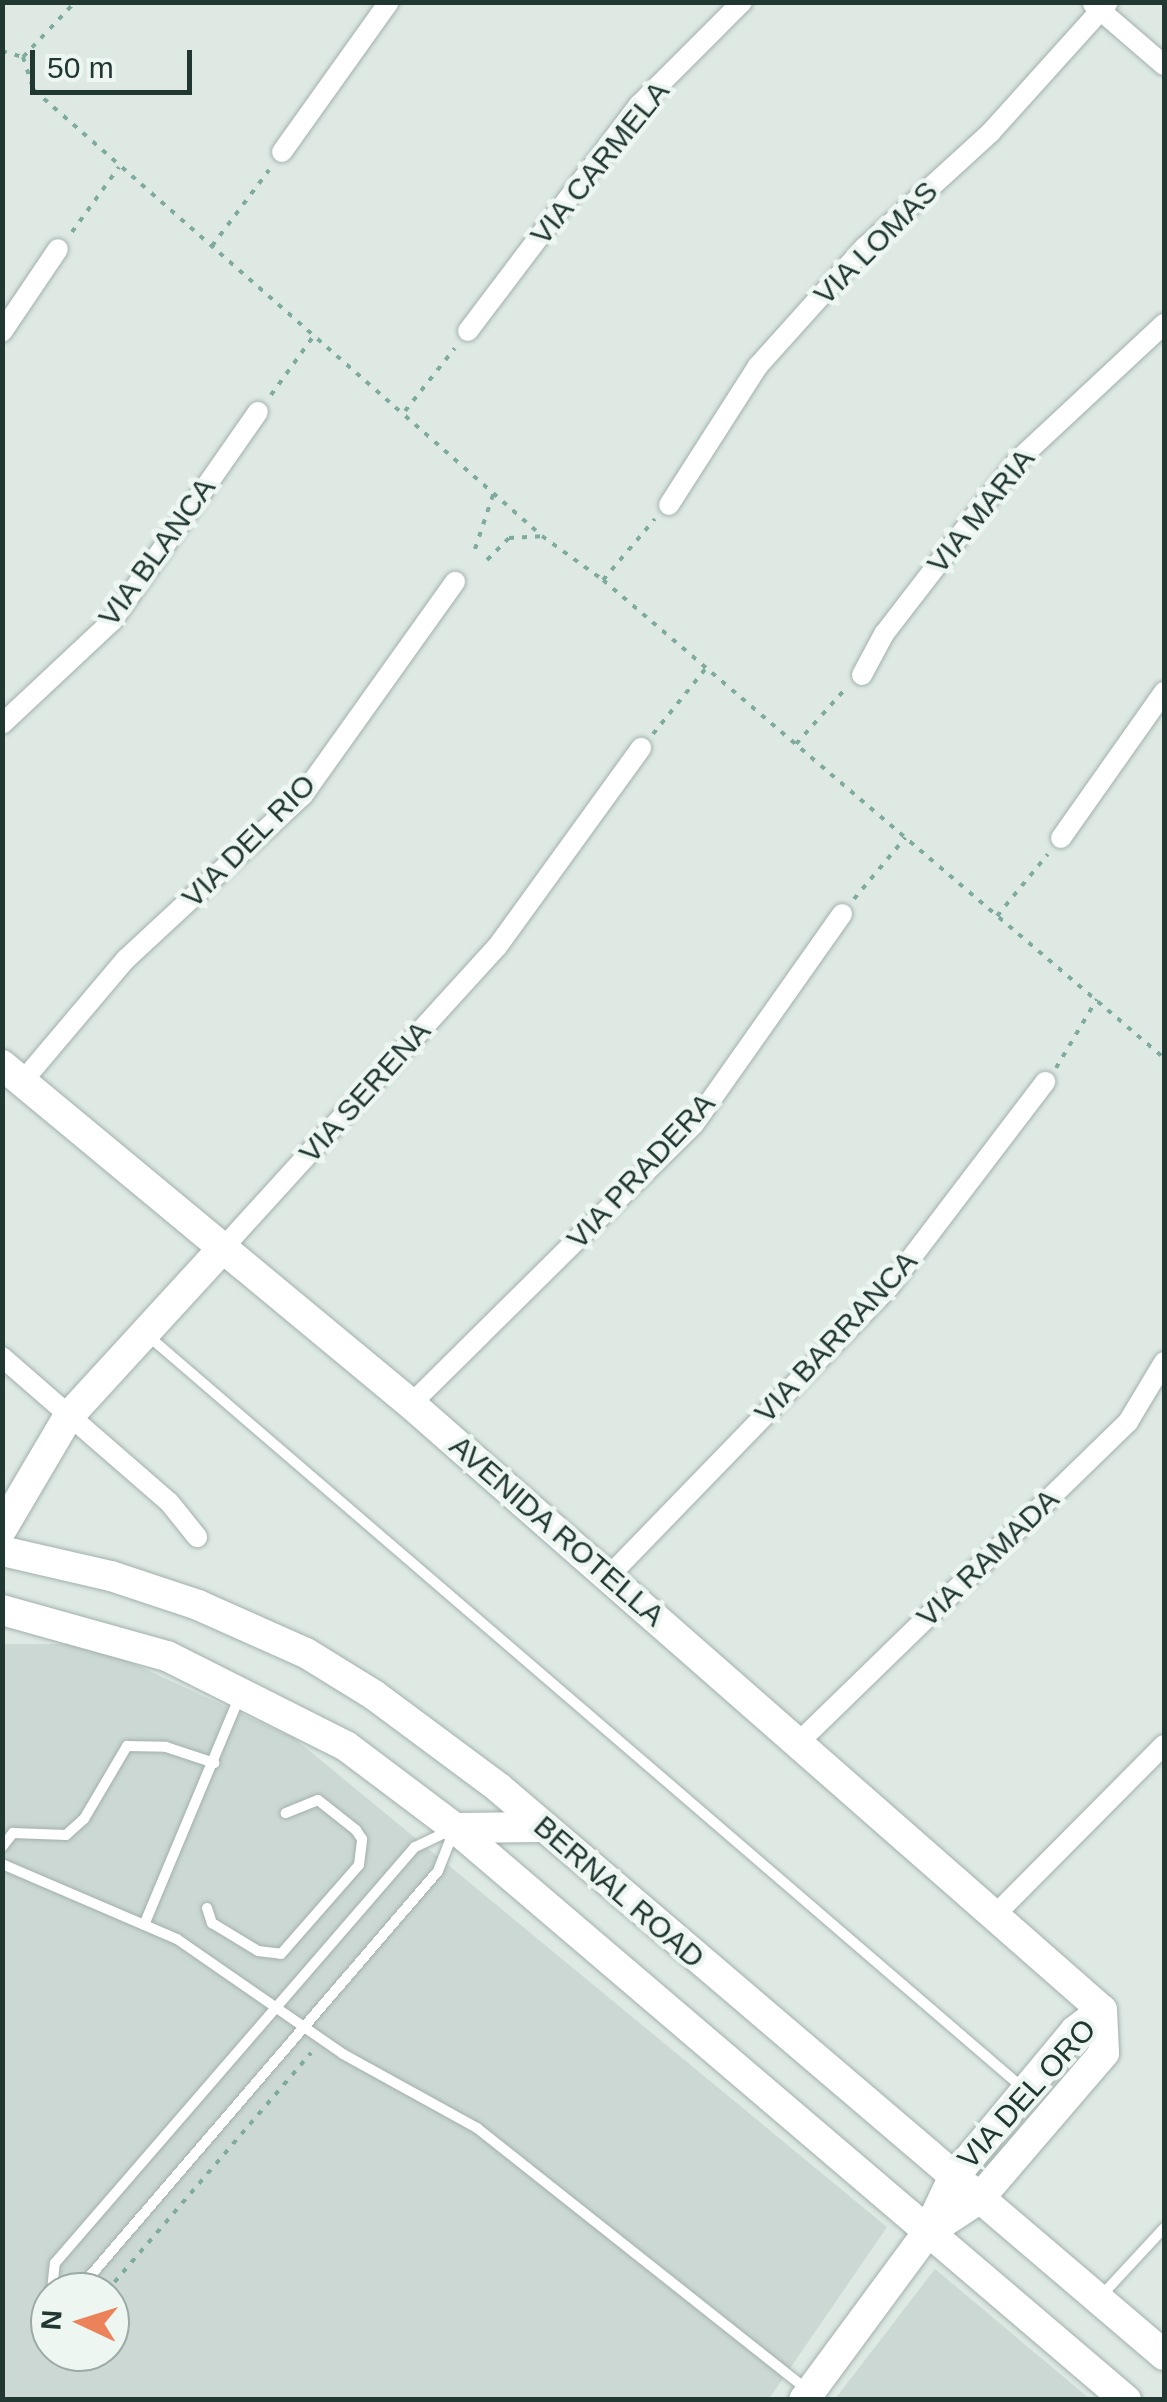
<!DOCTYPE html>
<style>
body{margin:0}
#map{position:relative;width:1167px;height:2402px;overflow:hidden;background:#dee9e4;font-family:Helvetica,sans-serif}
div>[style]{position:absolute}
.built>*{inset:0;background:#ccd8d3}
.path>*{height:4px;margin-top:-2px;transform-origin:0;background:repeating-linear-gradient(90deg,#7fab9f 0 5px,transparent 0 13px)}
.roads{filter:drop-shadow(0 0 2px #a1b0ab) drop-shadow(0 0 2px #a1b0ab)}
.lane>*{height:10px;margin:-5px;padding:0 5px;transform-origin:5px;border-radius:5px;background:#fff}
.street>*{height:20px;margin:-10px;padding:0 10px;transform-origin:10px;border-radius:10px;background:#fff}
.secondary>*{height:30px;margin:-15px;padding:0 15px;transform-origin:15px;border-radius:15px;background:#fff}
span{translate:-50% -50%;white-space:nowrap;text-align:center;line-height:1.15;-webkit-text-stroke:9px #eef6f2;paint-order:stroke}
.street-label{font-size:30px;color:#203732}
.frame{position:absolute;inset:0;border:5px solid #203732;pointer-events:none}
.north{position:absolute;left:30px;top:2272px;width:100px;height:100px;box-sizing:border-box;background:#eef6f2;border:2px solid #9caaa5;border-radius:50%;rotate:274deg;font-size:28px;font-weight:700;line-height:40px;text-align:center;color:#203732}
.north::after{content:'';display:block;margin:auto;width:35px;height:45px;background:#eb8259;clip-path:polygon(50% 0,100% 100%,50% 72%,0 100%)}
.scale{position:absolute;left:30px;top:50px;width:162px;height:45px;box-sizing:border-box;border:5px solid #203732;border-top:0;padding-left:12px;font-size:30px;line-height:35px;white-space:nowrap;color:#203732;-webkit-text-stroke:8px #eef6f2;paint-order:stroke}
</style>
<div id="map">
<div class="built">
<div style="clip-path:polygon(evenodd,2px 1644px,91px 1644px,294px 1738px,887px 2227px,769px 2399px,3px 2399px,2px 1644px,50px 2292px,110px 2292px,110px 2352px,50px 2352px,50px 2292px)"></div>
<div style="clip-path:polygon(935px 2269px,1090px 2399px,835px 2399px)"></div>
</div>
<div class="path">
<div style="left:2px;top:51px;width:22px;rotate:16deg"></div>
<div style="left:23px;top:57px;width:35px;rotate:72deg"></div>
<div style="left:34px;top:90px;width:676px;rotate:41.28deg"></div>
<div style="left:542px;top:536px;width:75px;rotate:35.8deg"></div>
<div style="left:603px;top:580px;width:737px;rotate:40.43deg"></div>
<div style="left:23px;top:57px;width:76px;rotate:-46.6deg"></div>
<div style="left:72px;top:232px;width:80px;rotate:-54.1deg"></div>
<div style="left:212px;top:246px;width:95px;rotate:-53.1deg"></div>
<div style="left:271px;top:395px;width:75px;rotate:-54.2deg"></div>
<div style="left:405px;top:411px;width:80px;rotate:-51.6deg"></div>
<div style="left:475px;top:549px;width:60px;rotate:-71.6deg"></div>
<div style="left:487px;top:560px;width:31px;rotate:-45deg"></div>
<div style="left:509px;top:538px;width:33px;rotate:-3deg"></div>
<div style="left:603px;top:580px;width:80px;rotate:-49.6deg"></div>
<div style="left:653px;top:734px;width:85px;rotate:-51.2deg"></div>
<div style="left:796px;top:744px;width:75px;rotate:-48.2deg"></div>
<div style="left:854px;top:899px;width:80px;rotate:-50.1deg"></div>
<div style="left:997px;top:916px;width:80px;rotate:-50.6deg"></div>
<div style="left:1056px;top:1068px;width:80px;rotate:-59.3deg"></div>
<div style="left:106px;top:2292px;width:315px;rotate:-49.4deg"></div>
</div>
<div class="roads">
<div class="lane">
<div style="left:146px;top:1334px;width:1158px;rotate:40.69deg"></div>
<div style="left:455px;top:1828px;width:46px;rotate:111.6deg"></div>
<div style="left:438px;top:1871px;width:551px;rotate:130.66deg"></div>
<div style="left:79px;top:2289px;width:27px;rotate:178deg"></div>
<div style="left:52px;top:2290px;width:27px;rotate:-84deg"></div>
<div style="left:55px;top:2263px;width:550px;rotate:-49.13deg"></div>
<div style="left:415px;top:1847px;width:44px;rotate:-25.4deg"></div>
<div style="left:2px;top:1847px;width:18px;rotate:-52deg"></div>
<div style="left:13px;top:1833px;width:53px;rotate:2.2deg"></div>
<div style="left:66px;top:1835px;width:24px;rotate:-42deg"></div>
<div style="left:84px;top:1819px;width:85px;rotate:-59.5deg"></div>
<div style="left:127px;top:1746px;width:39px;rotate:1deg"></div>
<div style="left:166px;top:1747px;width:51px;rotate:18.4deg"></div>
<div style="left:2px;top:1864px;width:190px;rotate:23.2deg"></div>
<div style="left:177px;top:1939px;width:202px;rotate:34.7deg"></div>
<div style="left:343px;top:2054px;width:153px;rotate:28.9deg"></div>
<div style="left:477px;top:2128px;width:419px;rotate:38.4deg"></div>
<div style="left:207px;top:1908px;width:16px;rotate:72deg"></div>
<div style="left:212px;top:1923px;width:54px;rotate:31.3deg"></div>
<div style="left:258px;top:1951px;width:23px;rotate:7deg"></div>
<div style="left:281px;top:1954px;width:118px;rotate:-48.8deg"></div>
<div style="left:359px;top:1865px;width:26px;rotate:-83deg"></div>
<div style="left:362px;top:1839px;width:11px;rotate:-124deg"></div>
<div style="left:356px;top:1830px;width:48px;rotate:-141.7deg"></div>
<div style="left:318px;top:1800px;width:35px;rotate:158deg"></div>
<div style="left:144px;top:1925px;width:248px;rotate:-67.3deg"></div>
<div style="left:1102px;top:2295px;width:91px;rotate:-47.2deg"></div>
</div>
<div class="street">
<div style="left:1093px;top:4px;width:94px;rotate:40.7deg"></div>
<div style="left:282px;top:152px;width:184px;rotate:-54.5deg"></div>
<div style="left:468px;top:331px;width:283px;rotate:-52.9deg"></div>
<div style="left:639px;top:105px;width:146px;rotate:-45deg"></div>
<div style="left:2px;top:332px;width:100px;rotate:-56deg"></div>
<div style="left:669px;top:505px;width:165px;rotate:-57.4deg"></div>
<div style="left:758px;top:366px;width:159px;rotate:-48.1deg"></div>
<div style="left:864px;top:248px;width:172px;rotate:-42.4deg"></div>
<div style="left:991px;top:132px;width:175px;rotate:-48deg"></div>
<div style="left:862px;top:675px;width:47px;rotate:-61.8deg"></div>
<div style="left:884px;top:634px;width:218px;rotate:-52.4deg"></div>
<div style="left:1017px;top:461px;width:201px;rotate:-43deg"></div>
<div style="left:2px;top:724px;width:151px;rotate:-43.1deg"></div>
<div style="left:112px;top:621px;width:255px;rotate:-55.1deg"></div>
<div style="left:1061px;top:838px;width:179px;rotate:-54.8deg"></div>
<div style="left:22px;top:1082px;width:161px;rotate:-49.8deg"></div>
<div style="left:126px;top:959px;width:241px;rotate:-42.8deg"></div>
<div style="left:303px;top:795px;width:262px;rotate:-54.5deg"></div>
<div style="left:222px;top:1249px;width:408px;rotate:-47.7deg"></div>
<div style="left:497px;top:947px;width:246px;rotate:-54.1deg"></div>
<div style="left:2px;top:1357px;width:221px;rotate:41deg"></div>
<div style="left:169px;top:1502px;width:45px;rotate:51.3deg"></div>
<div style="left:411px;top:1404px;width:398px;rotate:-44.7deg"></div>
<div style="left:694px;top:1124px;width:257px;rotate:-54.8deg"></div>
<div style="left:609px;top:1576px;width:402px;rotate:-45.9deg"></div>
<div style="left:889px;top:1287px;width:258px;rotate:-52.7deg"></div>
<div style="left:799px;top:1742px;width:459px;rotate:-44.2deg"></div>
<div style="left:1128px;top:1422px;width:70px;rotate:-59deg"></div>
<div style="left:996px;top:1914px;width:238px;rotate:-45.2deg"></div>
</div>
<div class="secondary">
<div style="left:2px;top:1065px;width:531px;rotate:39.65deg"></div>
<div style="left:411px;top:1404px;width:919px;rotate:41.25deg"></div>
<div style="left:1102px;top:2010px;width:43px;rotate:87.3deg"></div>
<div style="left:1104px;top:2053px;width:192px;rotate:130.6deg"></div>
<div style="left:979px;top:2199px;width:62px;rotate:146.8deg"></div>
<div style="left:2px;top:1529px;width:130px;rotate:-59.5deg"></div>
<div style="left:68px;top:1417px;width:228px;rotate:-47.5deg"></div>
<div style="left:2px;top:1551px;width:112px;rotate:12.9deg"></div>
<div style="left:111px;top:1576px;width:92px;rotate:18.4deg"></div>
<div style="left:198px;top:1605px;width:118px;rotate:24deg"></div>
<div style="left:306px;top:1653px;width:80px;rotate:31.7deg"></div>
<div style="left:374px;top:1695px;width:156px;rotate:36.6deg"></div>
<div style="left:499px;top:1788px;width:874px;rotate:40.45deg"></div>
<div style="left:2px;top:1610px;width:171px;rotate:15.6deg"></div>
<div style="left:167px;top:1656px;width:200px;rotate:26.7deg"></div>
<div style="left:346px;top:1746px;width:136px;rotate:37deg"></div>
<div style="left:455px;top:1828px;width:882px;rotate:40.45deg"></div>
<div style="left:455px;top:1828px;width:87px;rotate:-0.7deg"></div>
<div style="left:804px;top:2400px;width:207px;rotate:-53.6deg"></div>
<div style="left:927px;top:2233px;width:61px;rotate:-64.7deg"></div>
<div style="left:953px;top:2178px;width:191px;rotate:-50.3deg"></div>
<div style="left:1075px;top:2031px;width:34px;rotate:-38deg"></div>
</div>
</div>
<div class="street-label">
<span style="left:600px;top:163px;rotate:-51deg">VIA CARMELA</span>
<span style="left:876px;top:243px;rotate:-45deg">VIA LOMAS</span>
<span style="left:981px;top:511px;rotate:-51deg">VIA MARIA</span>
<span style="left:157px;top:552px;rotate:-54deg">VIA BLANCA</span>
<span style="left:249px;top:841px;rotate:-45deg">VIA DEL RIO</span>
<span style="left:365px;top:1092px;rotate:-48deg">VIA SERENA</span>
<span style="left:641px;top:1171px;rotate:-47deg">VIA PRADERA</span>
<span style="left:836px;top:1337px;rotate:-47deg">VIA BARRANCA</span>
<span style="left:557px;top:1531px;rotate:41deg">AVENIDA ROTELLA</span>
<span style="left:988px;top:1558px;rotate:-44deg">VIA RAMADA</span>
<span style="left:619px;top:1892px;rotate:41deg">BERNAL ROAD</span>
<span style="left:1027px;top:2094px;rotate:-48deg">VIA DEL ORO</span>
</div>
<div class="frame"></div>
<div class="north">N</div>
<div class="scale">50 m</div>
</div>
